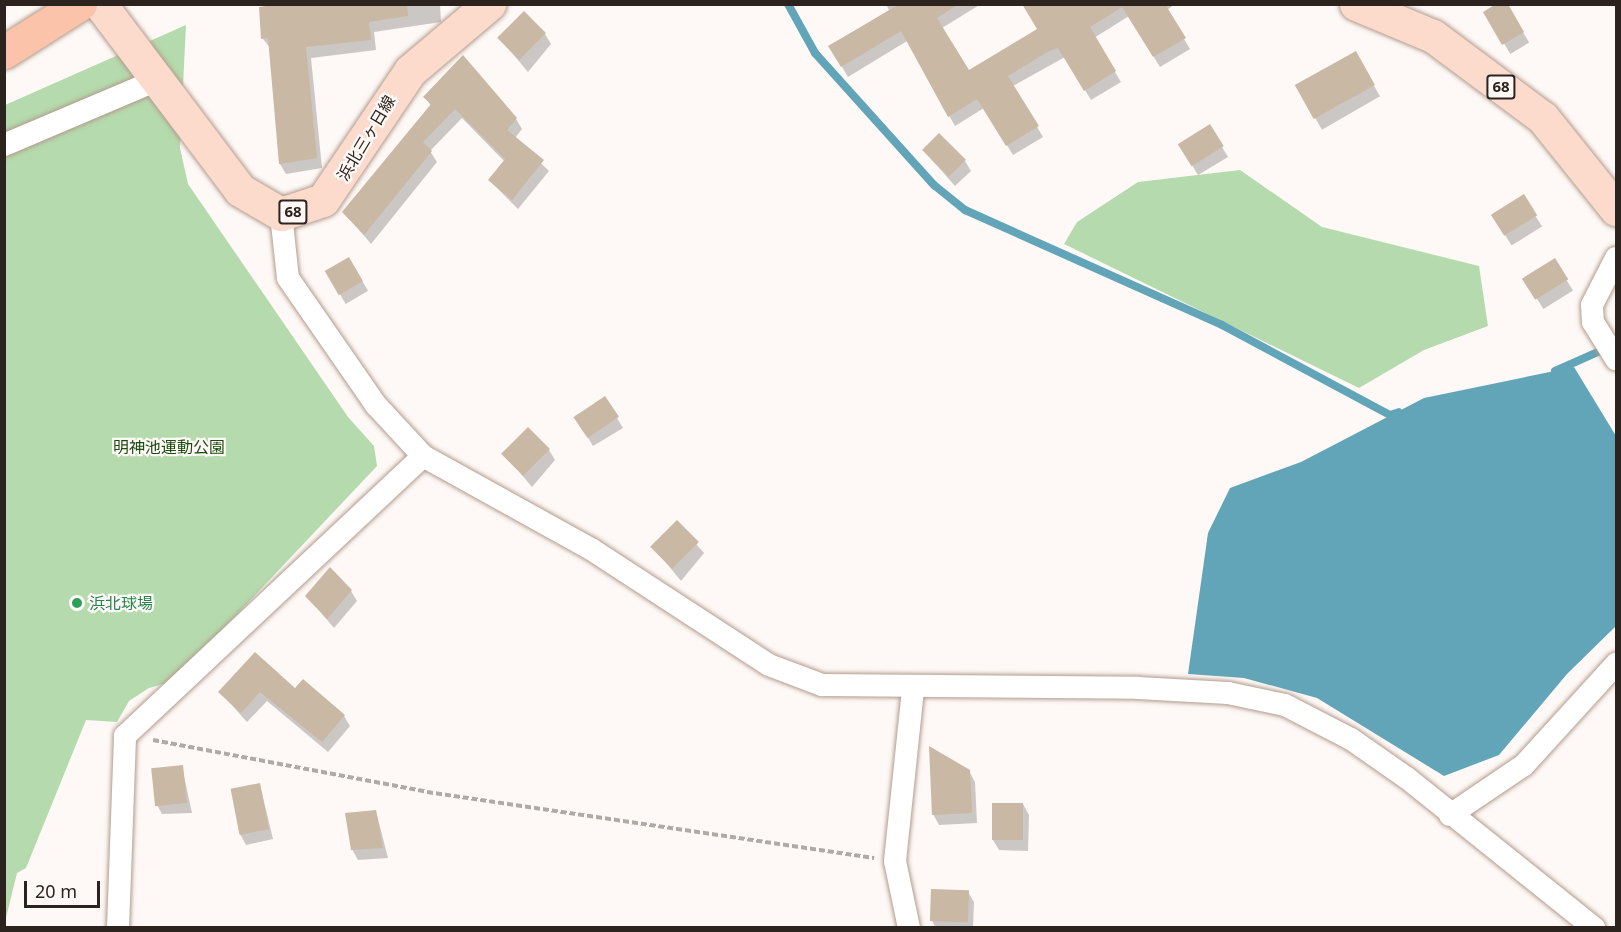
<!DOCTYPE html>
<meta charset="utf-8">
<style>
body{margin:0}
#map{position:relative;width:1621px;height:932px;overflow:hidden;background:#fef9f6;font-family:"Noto Sans","Noto Sans JP",sans-serif}
div>[style]{position:absolute}
.green>*{inset:0;background:#b5daad}
.water>*{inset:0;background:#62a5b8}
.shadow>*{inset:0;background:#0003;transform-origin:0 0}
.stream>*{height:8px;margin:-4px;padding:0 4px;transform-origin:4px;border-radius:4px;background:#62a5b8}
.building>*{inset:0;background:#c9b8a3;transform-origin:0 0}
.path>*{height:4px;margin-top:-2px;transform-origin:0;background:repeating-linear-gradient(90deg,#b0a9a5 0 6px,transparent 0 9px)}
.roads{filter:drop-shadow(0 0 2px #b29b8d) drop-shadow(0 0 2px #b29b8d)}
.street>*{height:22px;margin:-11px;padding:0 11px;transform-origin:11px;border-radius:11px;background:#fff}
.primary>*{height:33px;margin:-16.5px;padding:0 16.5px;transform-origin:16.5px;border-radius:16.5px;background:#fcdbcc}
.highway>*{height:33px;margin:-16.5px;padding:0 16.5px;transform-origin:16.5px;border-radius:16.5px;background:#fac3aa}
.dots>*{width:16px;height:16px;translate:-50% -50%;box-sizing:border-box;border:3px solid #fef9f6;border-radius:50%}
span{translate:-50% -50%;white-space:nowrap;text-align:center;line-height:1.15;-webkit-text-stroke:4.5px #fef9f6;paint-order:stroke}
.shield-label span{padding:2px 4px;background:#fef9f6;border:2px solid;border-radius:4px;-webkit-text-stroke-width:0}
.shield-label{font-size:15px;color:#2d231e;font-weight:700}
.street-label{font-size:16px;color:#2d231e}
.park-label{font-size:16px;color:#1c4c10}
.leisure-label{font-size:16px;color:#27864d}
.left{translate:0 -50%;text-align:left}
.frame{position:absolute;inset:0;border:6px solid #2d231e;pointer-events:none}
.scale{position:absolute;left:24px;top:881px;width:76px;height:27px;box-sizing:border-box;border:3px solid #2d231e;border-top:0;padding-left:8px;font-size:18px;line-height:21px;white-space:nowrap;color:#2d231e;-webkit-text-stroke:4px #fef9f6;paint-order:stroke}
</style>
<div id="map">
<div class="green">
<div style="clip-path:polygon(186px 25px,180px 148px,188px 184px,348px 417px,374px 446px,377px 466px,174px 681px,149px 688px,129px 701px,117px 722px,86px 720px,26px 868px,17px 873px,5px 922px,5px 105px)"></div>
<div style="clip-path:polygon(1240px 170px,1322px 227px,1479px 266px,1488px 326px,1424px 350px,1359px 388px,1064px 244px,1077px 222px,1138px 182px)"></div>
</div>
<div class="water">
<div style="clip-path:polygon(1574px 367px,1616px 436px,1616px 626px,1567px 674px,1499px 755px,1444px 776px,1317px 698px,1244px 678px,1188px 674px,1208px 533px,1230px 488px,1301px 462px,1424px 398px)"></div>
</div>
<div class="shadow">
<div style="clip-path:polygon(290px 4px,440px 4px,441px 22px,374px 32px,376px 50px,311px 58px,322px 168px,286px 174px,280px 164px,271px 49px,263px 39px)"></div>
<div style="clip-path:polygon(886px 4px,981px 4px,942px 28px,968px 72px,1039px 29px,1024px 4px,1175px 4px,1167px 10px,1190px 49px,1160px 67px,1129px 16px,1094px 38px,1121px 82px,1091px 100px,1065px 57px,1013px 86px,1043px 137px,1013px 155px,984px 108px,955px 126px,907px 41px,848px 77px,830px 46px,889px 10px)"></div>
<div style="left:1506px;top:4px;width:45px;height:22px;rotate:59deg"></div>
<div style="clip-path:polygon(545px 34px,551px 44px,528px 72px,501px 40px)"></div>
<div style="left:1355px;top:53px;width:50px;height:67px;rotate:60deg"></div>
<div style="clip-path:polygon(425px 97px,516px 119px,522px 129px,515px 138px,549px 171px,518px 209px,490px 181px,505px 162px,462px 118px,430px 151px,437px 162px,371px 244px,344px 212px,431px 106px)"></div>
<div style="left:1210px;top:127px;width:35px;height:35px;rotate:59deg"></div>
<div style="clip-path:polygon(923px 150px,965px 161px,971px 171px,955px 186px)"></div>
<div style="left:1523px;top:196px;width:36px;height:36px;rotate:58deg"></div>
<div style="left:349px;top:259px;width:37px;height:26px;rotate:59deg"></div>
<div style="left:1554px;top:260px;width:36px;height:35px;rotate:58deg"></div>
<div style="left:605px;top:398px;width:35px;height:35px;rotate:59deg"></div>
<div style="clip-path:polygon(549px 450px,555px 460px,532px 487px,505px 455px)"></div>
<div style="clip-path:polygon(677px 522px,704px 553px,681px 581px,654px 548px)"></div>
<div style="clip-path:polygon(351px 591px,357px 601px,334px 628px,307px 596px)"></div>
<div style="clip-path:polygon(296px 690px,344px 716px,350px 726px,328px 752px,267px 701px,247px 722px,220px 692px)"></div>
<div style="clip-path:polygon(182px 767px,192px 813px,162px 814px,156px 803px)"></div>
<div style="clip-path:polygon(969px 771px,975px 782px,977px 823px,939px 825px,933px 814px)"></div>
<div style="clip-path:polygon(260px 785px,273px 839px,246px 845px,240px 834px)"></div>
<div style="clip-path:polygon(1023px 804px,1029px 815px,1028px 851px,999px 850px,993px 840px)"></div>
<div style="clip-path:polygon(376px 811px,388px 858px,358px 860px,352px 849px)"></div>
<div style="clip-path:polygon(968px 892px,974px 902px,973px 928px,936px 928px,932px 921px)"></div>
</div>
<div class="stream">
<div style="left:788px;top:4px;width:56px;rotate:61.1deg"></div>
<div style="left:815px;top:53px;width:178px;rotate:48deg"></div>
<div style="left:934px;top:185px;width:40px;rotate:39deg"></div>
<div style="left:965px;top:210px;width:282px;rotate:24.1deg"></div>
<div style="left:1222px;top:325px;width:191px;rotate:28.2deg"></div>
<div style="left:1390px;top:415px;width:9px;rotate:-18deg"></div>
<div style="left:1555px;top:371px;width:57px;rotate:-23.9deg"></div>
</div>
<div class="building">
<div style="clip-path:polygon(279px 4px,407px 4px,408px 16px,369px 22px,371px 40px,306px 47px,317px 158px,279px 164px,268px 38px,261px 39px,259px 7px)"></div>
<div style="clip-path:polygon(900px 4px,959px 4px,937px 18px,969px 70px,1037px 29px,1022px 4px,1165px 4px,1186px 38px,1153px 57px,1122px 7px,1090px 27px,1116px 71px,1084px 91px,1058px 48px,1049px 51px,1008px 76px,1039px 126px,1006px 146px,977px 99px,948px 117px,901px 31px,841px 67px,828px 46px)"></div>
<div style="clip-path:polygon(1496px 4px,1508px 4px,1524px 32px,1502px 45px,1483px 12px)"></div>
<div style="left:524px;top:11px;width:31px;height:38px;rotate:45deg"></div>
<div style="left:1356px;top:51px;width:39px;height:70px;rotate:61deg"></div>
<div style="clip-path:polygon(463px 55px,517px 118px,507px 130px,544px 160px,512px 200px,488px 180px,505px 159px,455px 109px,423px 142px,432px 151px,364px 235px,342px 212px,431px 104px,423px 97px)"></div>
<div style="left:1210px;top:124px;width:26px;height:38px;rotate:58deg"></div>
<div style="left:939px;top:133px;width:38px;height:24px;rotate:45deg"></div>
<div style="left:1524px;top:194px;width:25px;height:39px;rotate:58deg"></div>
<div style="left:349px;top:257px;width:28px;height:28px;rotate:60deg"></div>
<div style="left:1555px;top:258px;width:25px;height:39px;rotate:58deg"></div>
<div style="left:605px;top:396px;width:25px;height:38px;rotate:56deg"></div>
<div style="left:528px;top:427px;width:31px;height:38px;rotate:45deg"></div>
<div style="left:677px;top:520px;width:31px;height:38px;rotate:45deg"></div>
<div style="clip-path:polygon(330px 567px,352px 590px,327px 619px,305px 596px)"></div>
<div style="clip-path:polygon(255px 652px,295px 688px,303px 679px,345px 715px,322px 742px,260px 692px,241px 713px,218px 692px)"></div>
<div style="clip-path:polygon(929px 746px,970px 770px,972px 813px,932px 815px)"></div>
<div style="left:183px;top:765px;width:38px;height:32px;rotate:84deg"></div>
<div style="left:260px;top:783px;width:47px;height:30px;rotate:79deg"></div>
<div style="left:992px;top:803px;width:31px;height:37px"></div>
<div style="clip-path:polygon(376px 810px,383px 848px,351px 850px,345px 813px)"></div>
<div style="left:931px;top:889px;width:38px;height:32px;rotate:2deg"></div>
</div>
<div class="path">
<div style="left:153px;top:740px;width:279px;rotate:10.7deg"></div>
<div style="left:427px;top:792px;width:452px;rotate:8.4deg"></div>
</div>
<div class="roads">
<div class="street">
<div style="left:4px;top:145px;width:166px;rotate:-23deg"></div>
<div style="left:281px;top:214px;width:64px;rotate:83.8deg"></div>
<div style="left:288px;top:278px;width:155px;rotate:55.3deg"></div>
<div style="left:376px;top:405px;width:69px;rotate:47.3deg"></div>
<div style="left:423px;top:456px;width:192px;rotate:29deg"></div>
<div style="left:591px;top:549px;width:212px;rotate:33.1deg"></div>
<div style="left:769px;top:665px;width:57px;rotate:20.7deg"></div>
<div style="left:822px;top:685px;width:316px;rotate:0.5deg"></div>
<div style="left:1138px;top:688px;width:90px;rotate:3.2deg"></div>
<div style="left:1228px;top:693px;width:58px;rotate:11.9deg"></div>
<div style="left:1285px;top:705px;width:74px;rotate:27.3deg"></div>
<div style="left:1351px;top:739px;width:68px;rotate:34.9deg"></div>
<div style="left:1407px;top:778px;width:240px;rotate:38.7deg"></div>
<div style="left:1616px;top:258px;width:53px;rotate:117.1deg"></div>
<div style="left:1592px;top:305px;width:17px;rotate:87deg"></div>
<div style="left:1593px;top:322px;width:44px;rotate:58.1deg"></div>
<div style="left:1450px;top:815px;width:89px;rotate:-34deg"></div>
<div style="left:1524px;top:765px;width:137px;rotate:-47.7deg"></div>
<div style="left:118px;top:928px;width:192px;rotate:-87.9deg"></div>
<div style="left:125px;top:736px;width:409px;rotate:-43.2deg"></div>
<div style="left:909px;top:928px;width:68px;rotate:-101.8deg"></div>
<div style="left:895px;top:861px;width:173px;rotate:-84deg"></div>
</div>
<div class="primary">
<div style="left:100px;top:4px;width:233px;rotate:53deg"></div>
<div style="left:240px;top:190px;width:48px;rotate:30.3deg"></div>
<div style="left:281px;top:214px;width:44px;rotate:-18.4deg"></div>
<div style="left:323px;top:200px;width:156px;rotate:-56deg"></div>
<div style="left:410px;top:71px;width:104px;rotate:-40.3deg"></div>
<div style="left:1356px;top:4px;width:83px;rotate:22.6deg"></div>
<div style="left:1433px;top:36px;width:137px;rotate:36.7deg"></div>
<div style="left:1543px;top:118px;width:117px;rotate:51.3deg"></div>
</div>
<div class="highway">
<div style="left:4px;top:52px;width:90px;rotate:-32.3deg"></div>
</div>
</div>
<div class="dots">
<div style="left:77px;top:603px;background:#2e9e5b"></div>
</div>
<div class="shield-label">
<span style="left:1501px;top:87px">68</span>
<span style="left:293px;top:212px">68</span>
</div>
<div class="street-label">
<span style="left:366px;top:138px;rotate:-59deg">浜北三ヶ日線</span>
</div>
<div class="park-label">
<span style="left:169px;top:447px">明神池運動公園</span>
</div>
<div class="leisure-label">
<span class="left" style="left:89px;top:603px">浜北球場</span>
</div>
<div class="frame"></div>
<div class="scale">20 m</div>
</div>
